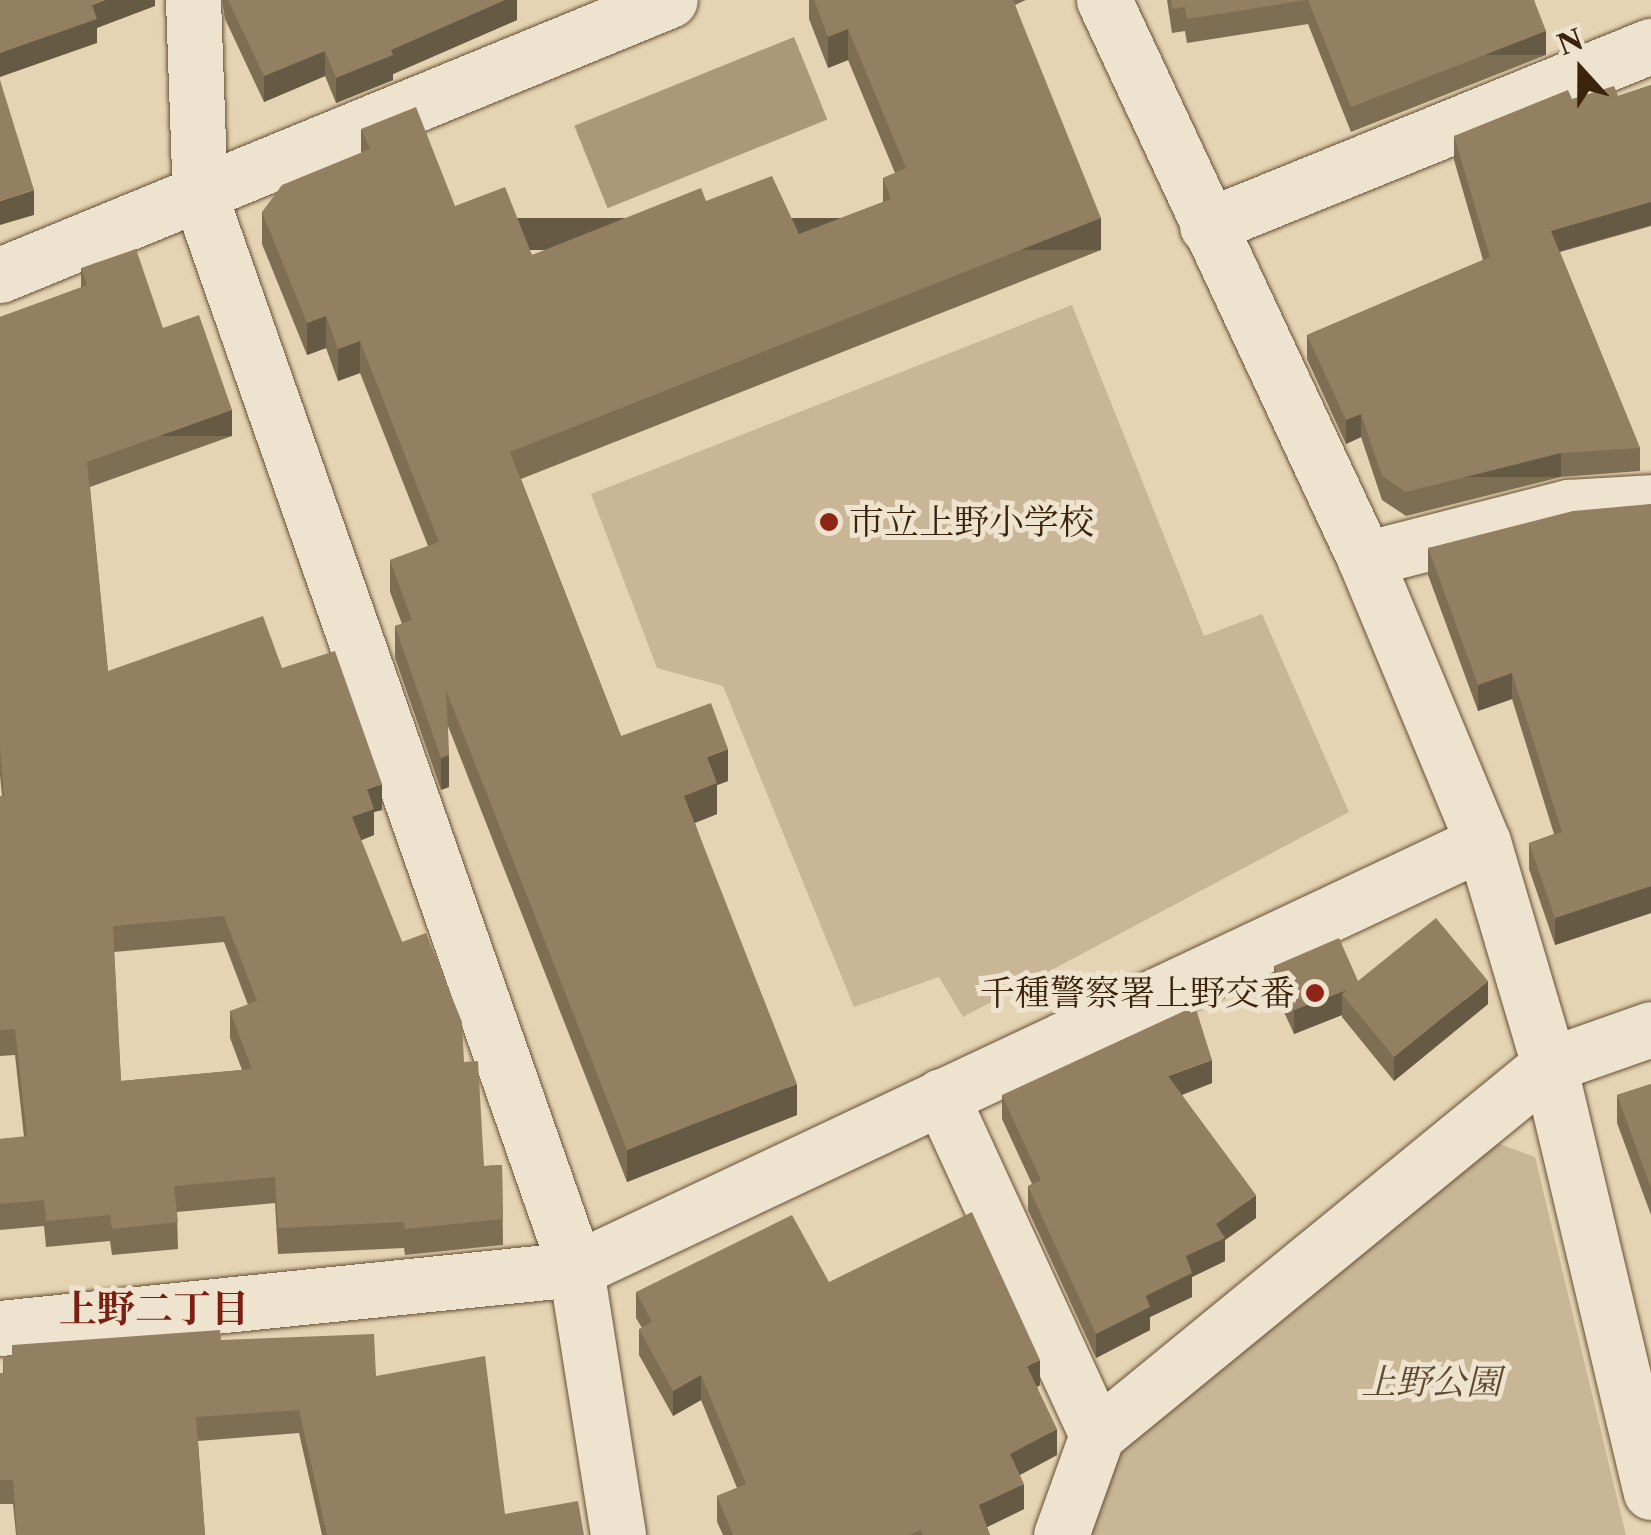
<!DOCTYPE html>
<meta charset="utf-8">
<style>
body{margin:0}
#map{position:relative;width:1651px;height:1535px;overflow:hidden;background:#e5d4b3;font-family:"Libre Caslon Text","Noto Serif JP",serif}
div>[style]{position:absolute}
.green>*{inset:0;background:#c8b696}
.water>*{inset:0;background:#ab987a;transform-origin:0 0}
.roads{filter:drop-shadow(0 0 2px #665035) drop-shadow(0 0 2px #665035)}
.minor>*{height:55px;margin:-27.5px;padding:0 27.5px;transform-origin:27.5px;border-radius:27.5px;background:#eee3ce}
.wall>*{inset:0;background:#7e6e54}
.shaded-wall>*{inset:0;background:#675a45;transform-origin:0 0}
.building>*{inset:0;background:#938062}
.dots>*{width:28px;height:28px;translate:-50% -50%;box-sizing:border-box;border:5px solid #eee3ce;border-radius:50%}
span{translate:-50% -50%;white-space:nowrap;text-align:center;line-height:1.15;-webkit-text-stroke:10px #eee3ce;paint-order:stroke}
.poi-label{font-size:35px;color:#3b240b}
.left{translate:0 -50%;text-align:left}
.right{translate:-100% -50%;text-align:right}
.park-label{font-size:35px;color:#5e482e;font-style:italic}
.neighbourhood-label{font-size:38px;color:#7a1f14;font-weight:700}
.north{position:absolute;left:1531px;top:20px;width:100px;height:100px;-webkit-text-stroke:8px #eee3ce;paint-order:stroke;rotate:339deg;font-size:28px;font-weight:700;line-height:40px;text-align:center;color:#3b240b}
.north::after{content:'';display:block;margin:auto;width:35px;height:45px;background:#3b240b;clip-path:polygon(50% 0,100% 100%,50% 72%,0 100%)}
</style>
<div id="map">
<div class="green">
<div style="clip-path:polygon(1072px 305px,1204px 636px,1262px 614px,1349px 812px,963px 1017px,939px 977px,854px 1007px,723px 686px,657px 668px,591px 494px)"></div>
<div style="clip-path:polygon(1484px 1138px,1535px 1157px,1626px 1535px,1078px 1535px,1103px 1458px)"></div>
</div>
<div class="water">
<div style="left:794px;top:37px;width:89px;height:237px;rotate:68deg"></div>
</div>
<div class="roads">
<div class="minor">
<div style="left:193px;top:0;width:196px;rotate:88deg"></div>
<div style="left:200px;top:196px;width:1137px;rotate:70.69deg"></div>
<div style="left:576px;top:1269px;width:269px;rotate:81deg"></div>
<div style="left:1104px;top:0;width:617px;rotate:64.97deg"></div>
<div style="left:1365px;top:559px;width:307px;rotate:67.4deg"></div>
<div style="left:1483px;top:842px;width:233px;rotate:73.5deg"></div>
<div style="left:1549px;top:1065px;width:439px;rotate:76.6deg"></div>
<div style="left:1207px;top:226px;width:479px;rotate:-22.1deg"></div>
<div style="left:0;top:275px;width:724px;rotate:-22.32deg"></div>
<div style="left:1365px;top:559px;width:210px;rotate:-14.4deg"></div>
<div style="left:1568px;top:507px;width:83px;rotate:-3.4deg"></div>
<div style="left:941px;top:1096px;width:373px;rotate:65.3deg"></div>
<div style="left:0;top:1328px;width:579px;rotate:-5.85deg"></div>
<div style="left:576px;top:1269px;width:1002px;rotate:-25.21deg"></div>
<div style="left:1061px;top:1535px;width:106px;rotate:-70.2deg"></div>
<div style="left:1097px;top:1435px;width:584px;rotate:-39.3deg"></div>
<div style="left:1549px;top:1065px;width:108px;rotate:-19.4deg"></div>
</div>
</div>
<div class="wall">
<div style="clip-path:polygon(222px 0,517px 0,517px 20px,393px 74px,393px 80px,336px 103px,325px 76px,264px 102px,225px 19px)"></div>
<div style="clip-path:polygon(809px 0,1026px 0,1015px 5px,1101px 250px,521px 479px,621px 736px,728px 781px,717px 785px,717px 814px,695px 823px,797px 1115px,627px 1182px,448px 726px,449px 787px,441px 790px,395px 658px,395px 626px,402px 624px,390px 592px,390px 560px,428px 546px,360px 373px,338px 381px,326px 348px,307px 355px,262px 244px,262px 212px,361px 153px,361px 129px,455px 206px,532px 255px,706px 201px,799px 234px,883px 202px,883px 178px,895px 173px,848px 60px,828px 68px,809px 19px)"></div>
<div style="clip-path:polygon(1167px 0,1534px 0,1546px 55px,1351px 132px,1308px 24px,1187px 43px,1185px 31px,1172px 33px)"></div>
<div style="clip-path:polygon(1651px 85px,1651px 226px,1560px 252px,1640px 448px,1640px 471px,1561px 477px,1406px 516px,1382px 500px,1361px 437px,1346px 444px,1307px 359px,1307px 335px,1483px 260px,1454px 160px,1454px 136px,1572px 99px,1618px 96px)"></div>
<div style="clip-path:polygon(evenodd,81px 268px,163px 328px,232px 436px,90px 487px,108px 671px,282px 668px,382px 810px,374px 812px,374px 835px,361px 840px,402px 942px,464px 1062px,484px 1166px,502px 1165px,503px 1245px,405px 1255px,404px 1248px,278px 1254px,275px 1203px,177px 1212px,178px 1249px,112px 1255px,110px 1241px,46px 1247px,44px 1226px,0 1230px,0 1139px,24px 1137px,15px 1055px,0 1056px,0 796px,2px 796px,0 775px,0 317px,81px 288px,81px 268px,224px 942px,248px 1005px,230px 1011px,230px 1038px,242px 1070px,121px 1081px,114px 952px,224px 942px)"></div>
<div style="clip-path:polygon(1651px 504px,1651px 913px,1555px 945px,1529px 869px,1529px 843px,1554px 834px,1512px 699px,1478px 711px,1428px 575px,1428px 548px)"></div>
<div style="clip-path:polygon(1274px 966px,1358px 981px,1488px 1004px,1394px 1081px,1342px 1017px,1342px 1015px,1294px 1034px,1274px 990px)"></div>
<div style="clip-path:polygon(1212px 1083px,1182px 1095px,1256px 1218px,1225px 1240px,1225px 1261px,1192px 1277px,1192px 1297px,1150px 1317px,1150px 1330px,1096px 1358px,1028px 1210px,1028px 1186px,1032px 1184px,1002px 1119px,1002px 1095px)"></div>
<div style="clip-path:polygon(1651px 1084px,1651px 1215px,1617px 1123px,1617px 1095px)"></div>
<div style="clip-path:polygon(829px 1282px,1040px 1385px,1037px 1387px,1057px 1455px,1020px 1475px,1024px 1509px,987px 1527px,990px 1535px,723px 1535px,717px 1522px,717px 1496px,737px 1488px,701px 1400px,673px 1416px,639px 1355px,639px 1329px,642px 1328px,636px 1318px,636px 1292px)"></div>
<div style="clip-path:polygon(221px 1340px,376px 1376px,505px 1514px,584px 1535px,322px 1535px,299px 1433px,198px 1441px,205px 1535px,16px 1535px,13px 1504px,0 1504px,0 1373px,3px 1373px,3px 1357px)"></div>
</div>
<div class="shaded-wall">
<div style="clip-path:polygon(105px 0,155px 0,155px 6px,97px 28px,97px 43px,0 77px,0 53px,92px 5px)"></div>
<div style="clip-path:polygon(505px 0,517px 0,517px 20px,393px 74px,393px 80px,336px 103px,336px 78px,391px 50px)"></div>
<div style="clip-path:polygon(848px 29px,848px 60px,828px 68px,828px 37px)"></div>
<div style="left:1546px;top:31px;width:24px;height:209px;rotate:90deg"></div>
<div style="clip-path:polygon(325px 51px,325px 76px,264px 102px,264px 76px)"></div>
<div style="clip-path:polygon(34px 190px,34px 215px,0 225px,0 201px)"></div>
<div style="clip-path:polygon(1651px 201px,1651px 225px,1551px 254px,1551px 231px)"></div>
<div style="left:1101px;top:218px;width:32px;height:636px;rotate:90deg"></div>
<div style="clip-path:polygon(326px 316px,326px 348px,307px 355px,307px 323px)"></div>
<div style="clip-path:polygon(360px 341px,360px 373px,338px 381px,338px 349px)"></div>
<div style="left:232px;top:410px;width:26px;height:154px;rotate:90deg"></div>
<div style="clip-path:polygon(1361px 414px,1361px 437px,1346px 444px,1346px 420px)"></div>
<div style="left:1561px;top:453px;width:24px;height:160px;rotate:90deg"></div>
<div style="clip-path:polygon(1512px 673px,1512px 699px,1478px 711px,1478px 685px)"></div>
<div style="clip-path:polygon(728px 749px,728px 781px,717px 785px,717px 814px,684px 827px,684px 796px,707px 757px)"></div>
<div style="clip-path:polygon(449px 755px,449px 787px,441px 790px,441px 758px)"></div>
<div style="clip-path:polygon(382px 784px,382px 810px,374px 812px,374px 835px,352px 844px,352px 817px,367px 789px)"></div>
<div style="clip-path:polygon(1651px 886px,1651px 913px,1555px 945px,1555px 918px)"></div>
<div style="clip-path:polygon(1488px 981px,1488px 1004px,1394px 1081px,1394px 1057px)"></div>
<div style="clip-path:polygon(1347px 990px,1342px 994px,1342px 1015px,1294px 1034px,1294px 1010px)"></div>
<div style="clip-path:polygon(1212px 1060px,1212px 1083px,1168px 1100px,1168px 1076px)"></div>
<div style="clip-path:polygon(797px 1084px,797px 1115px,627px 1182px,627px 1150px)"></div>
<div style="clip-path:polygon(1256px 1195px,1256px 1218px,1225px 1240px,1225px 1261px,1192px 1277px,1192px 1297px,1150px 1317px,1150px 1330px,1096px 1358px,1096px 1334px,1146px 1296px,1216px 1224px)"></div>
<div style="clip-path:polygon(1040px 1360px,1040px 1385px,1027px 1392px,1027px 1366px)"></div>
<div style="clip-path:polygon(701px 1375px,701px 1400px,673px 1416px,673px 1391px)"></div>
<div style="clip-path:polygon(1057px 1429px,1057px 1455px,1010px 1480px,1010px 1454px)"></div>
<div style="clip-path:polygon(1024px 1484px,1024px 1509px,979px 1531px,979px 1505px)"></div>
</div>
<div class="building">
<div style="clip-path:polygon(0 0,105px 0,92px 5px,97px 19px,0 53px)"></div>
<div style="clip-path:polygon(228px 0,505px 0,391px 50px,393px 55px,336px 78px,325px 51px,264px 76px)"></div>
<div style="clip-path:polygon(814px 0,1013px 0,1101px 218px,510px 452px,621px 736px,711px 703px,728px 749px,707px 757px,717px 783px,684px 796px,797px 1084px,627px 1150px,446px 690px,449px 755px,441px 758px,395px 626px,412px 620px,390px 560px,439px 542px,360px 341px,338px 349px,326px 316px,307px 323px,262px 212px,282px 185px,370px 149px,361px 129px,416px 107px,455px 206px,505px 187px,532px 255px,701px 188px,706px 201px,772px 176px,799px 234px,891px 199px,883px 178px,906px 168px,848px 29px,828px 37px)"></div>
<div style="clip-path:polygon(1171px 0,1307px 0,1187px 19px,1185px 7px,1172px 9px)"></div>
<div style="clip-path:polygon(1308px 0,1534px 0,1546px 31px,1351px 107px)"></div>
<div style="clip-path:polygon(0 80px,34px 190px,0 201px)"></div>
<div style="clip-path:polygon(1651px 85px,1651px 202px,1551px 231px,1640px 448px,1561px 453px,1406px 492px,1382px 476px,1361px 414px,1346px 420px,1307px 335px,1490px 257px,1454px 136px,1568px 90px,1572px 99px,1614px 86px,1618px 96px)"></div>
<div style="clip-path:polygon(evenodd,136px 249px,163px 328px,199px 315px,232px 410px,87px 462px,108px 671px,263px 616px,282px 668px,335px 651px,382px 784px,367px 789px,374px 809px,352px 817px,402px 942px,426px 933px,462px 1022px,464px 1062px,478px 1061px,484px 1166px,502px 1165px,503px 1219px,405px 1229px,404px 1222px,278px 1228px,275px 1177px,174px 1186px,178px 1222px,112px 1229px,110px 1215px,46px 1221px,44px 1200px,0 1204px,0 1139px,27px 1136px,15px 1029px,0 1030px,0 796px,4px 796px,0 748px,0 317px,87px 285px,81px 268px,136px 249px,224px 916px,257px 1001px,230px 1011px,252px 1069px,121px 1081px,113px 926px,224px 916px)"></div>
<div style="clip-path:polygon(1651px 504px,1651px 886px,1555px 918px,1529px 843px,1562px 832px,1512px 673px,1478px 685px,1428px 548px,1573px 511px)"></div>
<div style="clip-path:polygon(1436px 918px,1488px 981px,1394px 1057px,1342px 994px,1347px 990px,1294px 1010px,1274px 966px,1339px 938px,1358px 981px)"></div>
<div style="clip-path:polygon(1195px 1006px,1212px 1060px,1168px 1076px,1256px 1195px,1216px 1224px,1225px 1238px,1186px 1256px,1192px 1273px,1146px 1296px,1150px 1307px,1096px 1334px,1028px 1186px,1041px 1180px,1002px 1095px)"></div>
<div style="clip-path:polygon(1651px 1084px,1651px 1188px,1617px 1095px)"></div>
<div style="clip-path:polygon(972px 1212px,1040px 1360px,1027px 1366px,1057px 1429px,1010px 1454px,1024px 1484px,979px 1505px,990px 1535px,923px 1535px,921px 1530px,909px 1535px,733px 1535px,717px 1496px,746px 1484px,701px 1375px,673px 1391px,639px 1329px,652px 1322px,636px 1292px,792px 1215px,829px 1282px)"></div>
<div style="clip-path:polygon(220px 1330px,221px 1340px,374px 1334px,376px 1376px,485px 1356px,505px 1514px,578px 1501px,584px 1535px,327px 1535px,299px 1410px,196px 1417px,205px 1535px,17px 1535px,13px 1480px,0 1480px,0 1373px,4px 1373px,3px 1357px,12px 1356px,12px 1345px)"></div>
</div>
<div class="dots">
<div style="left:829px;top:522px;background:#8f2418"></div>
<div style="left:1315px;top:993px;background:#8f2418"></div>
</div>
<div class="poi-label">
<span class="left" style="left:849px;top:522px">市立上野小学校</span>
<span class="right" style="left:1295px;top:993px">千種警察署上野交番</span>
</div>
<div class="park-label">
<span style="left:1431px;top:1382px">上野公園</span>
</div>
<div class="neighbourhood-label">
<span style="left:154px;top:1309px">上野二丁目</span>
</div>
<div class="north">N</div>
</div>
